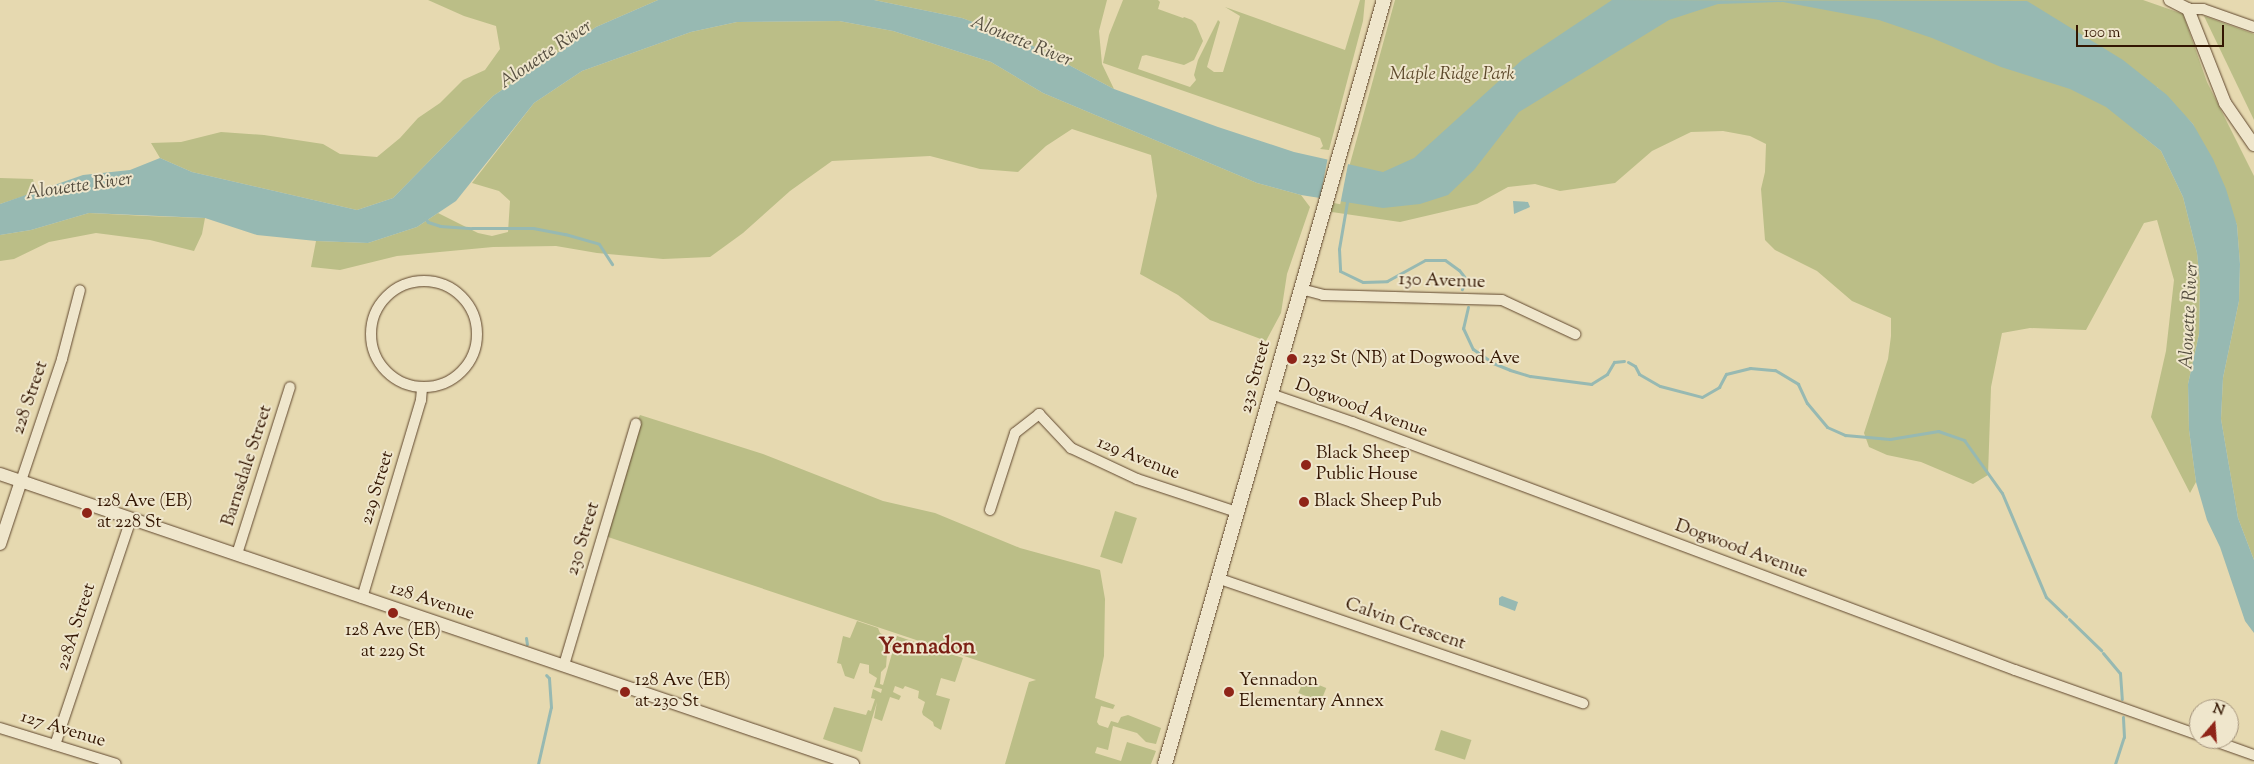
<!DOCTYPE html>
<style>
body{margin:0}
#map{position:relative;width:2254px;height:764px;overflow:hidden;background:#e6d9b0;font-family:"Sorts Mill Goudy",serif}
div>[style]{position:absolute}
.green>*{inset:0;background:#bbbe87;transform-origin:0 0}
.water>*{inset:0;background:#97b9b2}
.pier>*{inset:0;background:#e6d9b0;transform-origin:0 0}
.stream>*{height:3px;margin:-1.5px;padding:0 1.5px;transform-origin:1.5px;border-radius:1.5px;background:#97b9b2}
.roads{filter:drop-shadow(0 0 1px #60472e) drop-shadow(0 0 1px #60472e)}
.minor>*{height:10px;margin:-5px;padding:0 5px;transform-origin:5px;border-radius:5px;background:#efe6cc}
.minor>.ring{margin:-5px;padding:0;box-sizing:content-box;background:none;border:10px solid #efe6cc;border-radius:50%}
.tertiary>*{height:12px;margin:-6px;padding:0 6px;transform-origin:6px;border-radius:6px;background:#efe6cc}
.secondary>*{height:14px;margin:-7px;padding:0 7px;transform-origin:7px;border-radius:7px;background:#efe6cc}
.dots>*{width:14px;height:14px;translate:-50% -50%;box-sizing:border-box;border:2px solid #efe6cc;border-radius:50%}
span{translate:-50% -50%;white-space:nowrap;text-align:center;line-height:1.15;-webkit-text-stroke:4px #efe6cc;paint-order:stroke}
.park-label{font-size:18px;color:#5c482a;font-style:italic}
.street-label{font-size:18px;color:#331602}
.poi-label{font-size:18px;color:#331602}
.left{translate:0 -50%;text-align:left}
.water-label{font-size:19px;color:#564f40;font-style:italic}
.district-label{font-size:22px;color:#7a1f14;font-weight:700}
.north{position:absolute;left:2189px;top:699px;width:50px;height:50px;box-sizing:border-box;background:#efe6cc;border:1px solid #a4937b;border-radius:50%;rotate:18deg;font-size:14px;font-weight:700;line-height:20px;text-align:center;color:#331602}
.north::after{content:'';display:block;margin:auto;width:18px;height:22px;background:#8f2418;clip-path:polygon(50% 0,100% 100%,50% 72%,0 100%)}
.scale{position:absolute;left:2076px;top:25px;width:148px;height:22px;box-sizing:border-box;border:2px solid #331602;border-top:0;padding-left:6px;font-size:15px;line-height:18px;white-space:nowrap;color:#331602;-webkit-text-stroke:4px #efe6cc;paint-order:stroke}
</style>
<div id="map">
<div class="green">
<div style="clip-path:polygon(428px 0,658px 0,596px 27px,493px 96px,393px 198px,357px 210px,192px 172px,160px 158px,151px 143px,181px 142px,221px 132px,264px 135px,323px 144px,340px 154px,377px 157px,400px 138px,418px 118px,440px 103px,463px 80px,485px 70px,500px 49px,496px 26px,464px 16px)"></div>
<div style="clip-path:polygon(874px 0,1107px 0,1099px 31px,1102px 64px,1114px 89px,1020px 39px,962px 18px)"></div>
<div style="clip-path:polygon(1123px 0,1158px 0,1160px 2px,1158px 9px,1183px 18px,1184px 17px,1192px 20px,1196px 24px,1203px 41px,1194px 60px,1184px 65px,1146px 55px,1142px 56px,1138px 69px,1190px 87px,1196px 80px,1194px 75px,1198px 60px,1218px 20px,1220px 22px,1207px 67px,1214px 72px,1223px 72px,1240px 16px,1225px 7px,1345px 50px,1360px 0,1365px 0,1363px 21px,1329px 150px,1320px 149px,1323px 146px,1320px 138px,1103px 63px,1109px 35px)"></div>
<div style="clip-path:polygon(1395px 0,2143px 0,2183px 14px,2207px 82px,2254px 176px,2254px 560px,2238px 518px,2221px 419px,2223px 378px,2239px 301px,2240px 264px,2237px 225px,2193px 124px,2157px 87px,2140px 134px,2161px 151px,2183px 197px,2197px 253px,2200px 282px,2199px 334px,2188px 384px,2189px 430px,2196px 482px,2190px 493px,2151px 417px,2166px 351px,2174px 280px,2157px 220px,2144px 223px,2086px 330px,2030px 328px,2002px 333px,1991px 387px,1988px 475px,1973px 484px,1921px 462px,1887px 455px,1869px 447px,1864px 433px,1888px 359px,1891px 336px,1891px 318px,1852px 301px,1817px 271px,1775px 250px,1765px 240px,1761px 189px,1765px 172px,1766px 144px,1750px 136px,1723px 131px,1691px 132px,1652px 151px,1615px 183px,1560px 191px,1535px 184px,1508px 187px,1477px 204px,1400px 222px,1325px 211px,1329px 198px,1340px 200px)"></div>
<div style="clip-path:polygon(2204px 16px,2254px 34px,2254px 120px)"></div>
<div style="clip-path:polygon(839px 21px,893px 31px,991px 62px,1043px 93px,1257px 183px,1301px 195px,1310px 207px,1287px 274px,1281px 313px,1266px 341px,1210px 320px,1178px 295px,1140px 274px,1157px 196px,1151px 155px,1072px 129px,1046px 146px,1018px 172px,980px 169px,930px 156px,832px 161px,790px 191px,743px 233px,710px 257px,663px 259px,597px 253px,556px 246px,493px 247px,397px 256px,340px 270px,311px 267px,316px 241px,368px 243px,417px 227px,438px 213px,478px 233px,492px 236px,508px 232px,510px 201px,499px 191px,472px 183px,534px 103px,582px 71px,691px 32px,737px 22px)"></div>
<div style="clip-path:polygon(0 178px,33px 179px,36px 192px,0 204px)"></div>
<div style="clip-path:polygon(89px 213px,147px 216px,205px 218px,202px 234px,194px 251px,150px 240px,96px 233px,49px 242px,14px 259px,0 261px,0 235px,31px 230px)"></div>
<div style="clip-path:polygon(640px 415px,763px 454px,883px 501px,935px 513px,1020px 548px,1100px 570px,1105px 599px,1104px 656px,1095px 698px,1115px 705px,1113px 709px,1101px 706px,1097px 722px,1099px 725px,1108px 728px,1111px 721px,1118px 723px,1121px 717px,1128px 715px,1161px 728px,1156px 744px,1146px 742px,1137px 733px,1113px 726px,1108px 750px,1097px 747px,1095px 753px,1121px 761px,1127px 742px,1156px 751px,1151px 764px,1005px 764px,1029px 682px,1036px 680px,602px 535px,636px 423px)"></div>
<div style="left:1115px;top:511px;width:23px;height:48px;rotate:18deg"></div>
<div style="clip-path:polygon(857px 621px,878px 628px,880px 633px,894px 641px,887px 654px,886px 667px,881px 672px,880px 684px,883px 685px,897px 636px,963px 658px,955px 682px,941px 678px,936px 695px,950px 699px,941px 730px,934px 726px,933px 722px,923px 715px,922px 712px,925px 702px,918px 698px,919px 691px,905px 686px,903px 689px,895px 686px,893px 692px,901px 696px,899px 700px,890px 697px,882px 721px,874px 718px,877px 702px,862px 752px,823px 739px,834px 707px,866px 715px,868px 710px,871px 711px,875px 699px,871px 698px,873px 689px,881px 693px,882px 689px,874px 687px,877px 678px,869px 673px,869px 665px,860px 663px,854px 679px,845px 676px,841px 664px,837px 663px,843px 636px,850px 638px)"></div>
<div style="left:1304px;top:679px;width:24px;height:15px;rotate:22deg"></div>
<div style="left:1441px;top:730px;width:32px;height:21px;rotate:18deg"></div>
</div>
<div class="water">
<div style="clip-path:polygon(658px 0,874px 0,962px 18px,1020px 39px,1114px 89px,1218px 127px,1294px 152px,1383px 172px,1414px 158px,1522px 60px,1612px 0,2027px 1px,2123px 60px,2167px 95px,2193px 124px,2213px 159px,2226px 189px,2237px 225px,2240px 264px,2239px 301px,2223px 378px,2221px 419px,2238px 518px,2254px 560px,2254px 633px,2245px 621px,2220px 547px,2207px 520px,2196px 482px,2189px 430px,2188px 384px,2199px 334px,2200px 282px,2197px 253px,2183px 197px,2161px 151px,2106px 107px,2070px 89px,2001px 67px,1932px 38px,1879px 20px,1783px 2px,1718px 4px,1669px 20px,1519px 112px,1474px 170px,1448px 195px,1420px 204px,1383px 208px,1301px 195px,1257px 183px,1043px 93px,991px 62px,893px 31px,839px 21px,737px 22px,691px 32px,582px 71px,534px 103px,456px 201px,417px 227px,368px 243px,316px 241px,257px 235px,205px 218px,89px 213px,31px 230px,0 235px,0 204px,83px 175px,130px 170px,160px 158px,192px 172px,357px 210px,393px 198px,493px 96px,596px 27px)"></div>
<div style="clip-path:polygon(1513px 201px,1528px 202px,1530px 207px,1514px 214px)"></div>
<div style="clip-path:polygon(1502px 596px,1518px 602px,1515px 611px,1499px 605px,1499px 598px)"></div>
</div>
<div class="pier">
<div style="left:1328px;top:157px;width:21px;height:44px;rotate:11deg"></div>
</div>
<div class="stream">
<div style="left:1347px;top:202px;width:48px;rotate:99.7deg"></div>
<div style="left:1339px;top:249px;width:22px;rotate:87deg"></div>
<div style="left:1340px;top:271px;width:25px;rotate:26deg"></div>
<div style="left:1363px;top:282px;width:24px;rotate:-2deg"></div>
<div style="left:1387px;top:281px;width:43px;rotate:-28.9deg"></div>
<div style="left:1425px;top:260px;width:20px"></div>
<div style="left:1445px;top:260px;width:17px;rotate:36deg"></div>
<div style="left:1459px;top:270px;width:11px;rotate:52deg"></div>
<div style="left:1466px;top:279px;width:11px;rotate:112deg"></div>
<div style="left:425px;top:218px;width:5px;rotate:53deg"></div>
<div style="left:428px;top:222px;width:13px;rotate:18deg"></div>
<div style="left:440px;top:226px;width:32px;rotate:4deg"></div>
<div style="left:472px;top:228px;width:61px"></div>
<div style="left:533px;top:228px;width:33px;rotate:11deg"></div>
<div style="left:565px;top:234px;width:35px;rotate:16deg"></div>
<div style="left:599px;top:244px;width:24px;rotate:57deg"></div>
<div style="left:1468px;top:307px;width:22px;rotate:103deg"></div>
<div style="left:1463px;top:328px;width:23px;rotate:65deg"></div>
<div style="left:1473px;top:349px;width:24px;rotate:35deg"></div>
<div style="left:1493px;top:363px;width:18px;rotate:22deg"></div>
<div style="left:1510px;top:370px;width:21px;rotate:17deg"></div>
<div style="left:1530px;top:376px;width:62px;rotate:7.5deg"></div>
<div style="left:1591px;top:384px;width:19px;rotate:-32deg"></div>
<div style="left:1607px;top:374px;width:14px;rotate:-60deg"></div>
<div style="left:1614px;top:362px;width:10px;rotate:-6deg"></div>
<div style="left:1628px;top:362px;width:8px;rotate:30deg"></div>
<div style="left:1635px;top:366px;width:9px;rotate:63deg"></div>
<div style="left:1639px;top:374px;width:24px;rotate:30deg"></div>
<div style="left:1660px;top:386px;width:43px;rotate:14.7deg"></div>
<div style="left:1702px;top:397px;width:20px;rotate:-30deg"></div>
<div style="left:1719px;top:387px;width:15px;rotate:-62deg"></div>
<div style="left:1726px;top:374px;width:25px;rotate:-14deg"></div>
<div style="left:1750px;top:368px;width:25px;rotate:5deg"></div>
<div style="left:1775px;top:370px;width:27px;rotate:31deg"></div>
<div style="left:1798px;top:384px;width:21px;rotate:65deg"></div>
<div style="left:1807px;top:403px;width:31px;rotate:50deg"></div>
<div style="left:1827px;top:427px;width:20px;rotate:24deg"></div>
<div style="left:1845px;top:435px;width:45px;rotate:5.1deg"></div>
<div style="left:1890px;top:439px;width:49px;rotate:-9.5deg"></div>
<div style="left:1938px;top:431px;width:28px;rotate:19deg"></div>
<div style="left:1964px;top:440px;width:65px;rotate:54.4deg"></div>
<div style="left:2002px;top:493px;width:113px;rotate:67.1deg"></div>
<div style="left:2046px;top:597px;width:28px;rotate:44deg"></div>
<div style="left:2069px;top:619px;width:45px;rotate:44.1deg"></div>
<div style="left:526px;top:638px;width:6px;rotate:81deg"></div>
<div style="left:2103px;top:653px;width:26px;rotate:50deg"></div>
<div style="left:2120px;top:673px;width:26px;rotate:86deg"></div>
<div style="left:538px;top:764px;width:58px;rotate:-77.2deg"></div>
<div style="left:551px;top:707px;width:29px;rotate:-94deg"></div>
<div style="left:549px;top:678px;width:4px;rotate:-135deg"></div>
<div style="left:2115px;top:764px;width:28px;rotate:-72deg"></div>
<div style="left:2124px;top:737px;width:20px;rotate:-93deg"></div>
</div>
<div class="roads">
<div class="minor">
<div style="left:2188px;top:9px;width:15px"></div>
<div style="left:2203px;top:9px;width:54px;rotate:19.4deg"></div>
<div class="ring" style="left:371px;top:281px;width:96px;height:96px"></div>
<div style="left:1301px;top:289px;width:23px;rotate:15deg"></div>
<div style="left:1323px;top:295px;width:179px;rotate:1.6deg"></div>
<div style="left:1502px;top:300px;width:81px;rotate:25deg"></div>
<div style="left:1271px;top:394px;width:86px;rotate:19.1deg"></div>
<div style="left:1352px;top:422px;width:708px;rotate:20.51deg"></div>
<div style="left:2015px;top:670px;width:195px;rotate:19.5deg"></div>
<div style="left:21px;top:481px;width:129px;rotate:-71.4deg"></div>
<div style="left:62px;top:359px;width:71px;rotate:-75.4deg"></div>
<div style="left:990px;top:510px;width:81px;rotate:-72deg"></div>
<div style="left:1015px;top:433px;width:31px;rotate:-38deg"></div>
<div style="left:1039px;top:414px;width:47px;rotate:46.7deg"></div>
<div style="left:1071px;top:448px;width:73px;rotate:25.2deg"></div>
<div style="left:1137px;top:479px;width:105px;rotate:18.3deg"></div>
<div style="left:237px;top:554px;width:175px;rotate:-72.4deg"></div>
<div style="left:1217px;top:578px;width:387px;rotate:18.9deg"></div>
<div style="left:362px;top:598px;width:207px;rotate:-73.4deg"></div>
<div style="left:421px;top:400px;width:12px;rotate:-85deg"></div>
<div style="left:564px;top:665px;width:252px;rotate:-73.4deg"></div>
<div style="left:0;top:728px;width:121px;rotate:17.2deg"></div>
<div style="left:2209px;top:739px;width:48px;rotate:19.6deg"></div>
<div style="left:55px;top:745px;width:238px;rotate:-71.4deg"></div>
</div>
<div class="tertiary">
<div style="left:2170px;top:0;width:20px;rotate:27deg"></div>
<div style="left:2188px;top:9px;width:101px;rotate:68.5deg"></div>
<div style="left:2225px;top:103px;width:51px;rotate:55.4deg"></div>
<div style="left:0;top:474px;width:901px;rotate:18.78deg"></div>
<div style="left:0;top:544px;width:66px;rotate:-71.6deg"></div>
</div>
<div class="secondary">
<div style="left:1165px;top:764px;width:795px;rotate:-74.01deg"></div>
</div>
</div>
<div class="dots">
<div style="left:1292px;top:359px;background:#8f2418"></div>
<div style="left:1306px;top:465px;background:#8f2418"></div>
<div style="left:1304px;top:502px;background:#8f2418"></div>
<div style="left:87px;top:513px;background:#8f2418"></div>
<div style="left:393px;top:613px;background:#8f2418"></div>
<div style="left:625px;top:692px;background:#8f2418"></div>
<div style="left:1229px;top:692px;background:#8f2418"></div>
</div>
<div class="park-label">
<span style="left:1452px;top:75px">Maple Ridge Park</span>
</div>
<div class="street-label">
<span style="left:1442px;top:282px;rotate:2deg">130 Avenue</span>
<span style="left:1256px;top:377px;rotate:-75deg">232 Street</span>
<span style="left:31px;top:398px;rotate:-71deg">228 Street</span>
<span style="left:1361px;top:409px;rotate:20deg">Dogwood Avenue</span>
<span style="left:1138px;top:459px;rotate:22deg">129 Avenue</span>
<span style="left:248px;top:466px;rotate:-72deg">Barnsdale Street</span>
<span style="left:378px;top:488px;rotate:-73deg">229 Street</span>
<span style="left:584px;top:539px;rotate:-73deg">230 Street</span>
<span style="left:1741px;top:550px;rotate:20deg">Dogwood Avenue</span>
<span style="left:432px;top:602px;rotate:18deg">128 Avenue</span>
<span style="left:1405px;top:625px;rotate:19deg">Calvin Crescent</span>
<span style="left:77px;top:627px;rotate:-72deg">228A Street</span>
<span style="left:63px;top:730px;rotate:17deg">127 Avenue</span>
</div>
<div class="poi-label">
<span class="left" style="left:1302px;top:359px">232 St (NB) at Dogwood Ave</span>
<span class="left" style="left:1316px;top:465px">Black Sheep<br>Public House</span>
<span class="left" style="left:1314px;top:502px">Black Sheep Pub</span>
<span class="left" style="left:97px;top:513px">128 Ave (EB)<br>at 228 St</span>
<span style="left:393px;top:642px">128 Ave (EB)<br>at 229 St</span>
<span class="left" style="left:635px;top:692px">128 Ave (EB)<br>at 230 St</span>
<span class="left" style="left:1239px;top:692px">Yennadon<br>Elementary Annex</span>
</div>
<div class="water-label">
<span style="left:1021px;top:42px;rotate:22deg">Alouette River</span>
<span style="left:546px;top:55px;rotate:-34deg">Alouette River</span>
<span style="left:79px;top:187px;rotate:-8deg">Alouette River</span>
<span style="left:2190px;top:316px;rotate:-87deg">Alouette River</span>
</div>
<div class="district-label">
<span style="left:927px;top:649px">Yennadon</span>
</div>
<div class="north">N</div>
<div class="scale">100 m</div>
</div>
